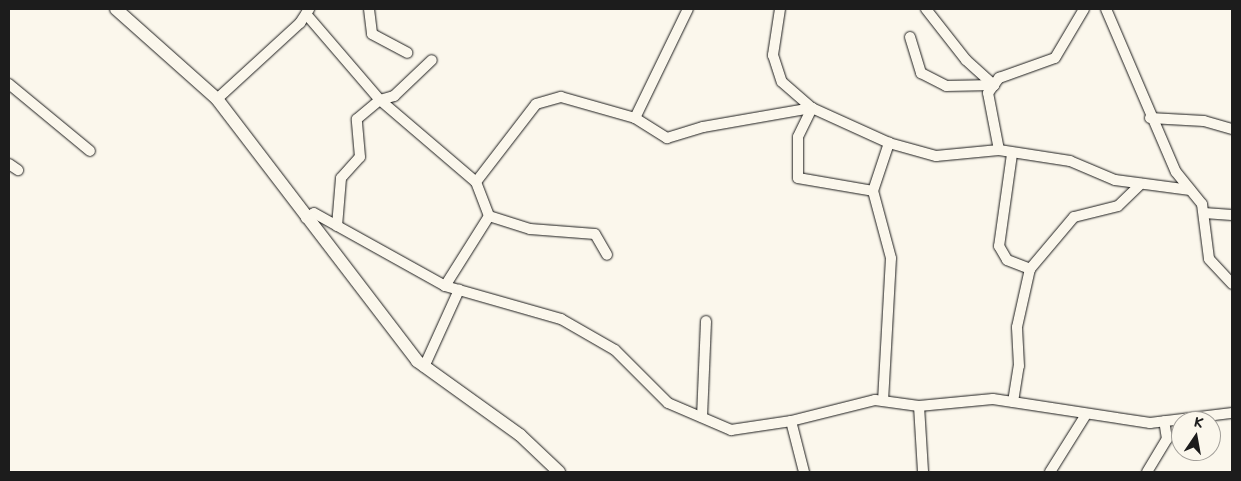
<!DOCTYPE html>
<style>
body{margin:0}
#map{position:relative;width:1241px;height:481px;overflow:hidden;background:#fbf7ec;font-family:Mali,sans-serif}
div>[style]{position:absolute}
.roads{filter:drop-shadow(0 0 1px #1c1c1c) drop-shadow(0 0 1px #1c1c1c)}
.minor>*{height:10px;margin:-5px;padding:0 5px;transform-origin:5px;border-radius:5px;background:#fbf7ec}
.tertiary>*{height:12px;margin:-6px;padding:0 6px;transform-origin:6px;border-radius:6px;background:#fbf7ec}
span{translate:-50% -50%;white-space:nowrap;text-align:center;line-height:1.15;-webkit-text-stroke:4px #fbf7ec;paint-order:stroke}
.frame{position:absolute;inset:0;border:10px solid #1c1c1c;pointer-events:none}
.north{position:absolute;left:1171px;top:411px;width:50px;height:50px;box-sizing:border-box;background:#fbf7ec;border:1px solid #a29f99;border-radius:50%;rotate:12deg;font-size:14px;font-weight:700;line-height:20px;text-align:center;color:#1c1c1c}
.north::after{content:'';display:block;margin:auto;width:18px;height:22px;background:#1c1c1c;clip-path:polygon(50% 0,100% 100%,50% 72%,0 100%)}
</style>
<div id="map">
<div class="roads">
<div class="minor">
<div style="left:369px;top:9px;width:25px;rotate:83deg"></div>
<div style="left:372px;top:34px;width:40px;rotate:28deg"></div>
<div style="left:780px;top:9px;width:47px;rotate:98.7deg"></div>
<div style="left:773px;top:55px;width:28px;rotate:72deg"></div>
<div style="left:782px;top:82px;width:40px;rotate:41deg"></div>
<div style="left:812px;top:108px;width:85px;rotate:24.4deg"></div>
<div style="left:889px;top:143px;width:49px;rotate:15.5deg"></div>
<div style="left:936px;top:156px;width:63px;rotate:-5.4deg"></div>
<div style="left:999px;top:150px;width:72px;rotate:8.8deg"></div>
<div style="left:1070px;top:161px;width:49px;rotate:22.9deg"></div>
<div style="left:1115px;top:180px;width:76px;rotate:7.6deg"></div>
<div style="left:926px;top:9px;width:65px;rotate:51.9deg"></div>
<div style="left:966px;top:60px;width:38px;rotate:42deg"></div>
<div style="left:1106px;top:9px;width:177px;rotate:66.8deg"></div>
<div style="left:1176px;top:172px;width:41px;rotate:50.9deg"></div>
<div style="left:1202px;top:204px;width:55px;rotate:82.7deg"></div>
<div style="left:1209px;top:259px;width:34px;rotate:47deg"></div>
<div style="left:306px;top:14px;width:113px;rotate:49.3deg"></div>
<div style="left:380px;top:100px;width:126px;rotate:40.5deg"></div>
<div style="left:476px;top:182px;width:36px;rotate:69deg"></div>
<div style="left:489px;top:216px;width:43px;rotate:17.6deg"></div>
<div style="left:530px;top:229px;width:65px;rotate:4.4deg"></div>
<div style="left:595px;top:234px;width:24px;rotate:60deg"></div>
<div style="left:910px;top:37px;width:38px;rotate:73deg"></div>
<div style="left:921px;top:73px;width:28px;rotate:27deg"></div>
<div style="left:946px;top:86px;width:48px;rotate:-1.2deg"></div>
<div style="left:9px;top:84px;width:105px;rotate:39.6deg"></div>
<div style="left:217px;top:99px;width:113px;rotate:-42.5deg"></div>
<div style="left:300px;top:23px;width:17px;rotate:-57deg"></div>
<div style="left:635px;top:118px;width:121px;rotate:-64.1deg"></div>
<div style="left:1150px;top:118px;width:54px;rotate:3.2deg"></div>
<div style="left:1204px;top:121px;width:29px;rotate:16deg"></div>
<div style="left:999px;top:150px;width:58px;rotate:-100.9deg"></div>
<div style="left:988px;top:93px;width:19px;rotate:-54deg"></div>
<div style="left:999px;top:78px;width:59px;rotate:-19.7deg"></div>
<div style="left:1055px;top:58px;width:57px;rotate:-59.4deg"></div>
<div style="left:1012px;top:154px;width:93px;rotate:98deg"></div>
<div style="left:999px;top:246px;width:16px;rotate:60deg"></div>
<div style="left:1007px;top:260px;width:25px;rotate:21deg"></div>
<div style="left:9px;top:164px;width:11px;rotate:34deg"></div>
<div style="left:476px;top:182px;width:98px;rotate:-52.4deg"></div>
<div style="left:536px;top:104px;width:26px;rotate:-16deg"></div>
<div style="left:561px;top:97px;width:77px;rotate:15.8deg"></div>
<div style="left:635px;top:118px;width:38px;rotate:32deg"></div>
<div style="left:667px;top:138px;width:38px;rotate:-17deg"></div>
<div style="left:703px;top:127px;width:111px;rotate:-9.9deg"></div>
<div style="left:812px;top:108px;width:32px;rotate:116deg"></div>
<div style="left:798px;top:137px;width:41px;rotate:90deg"></div>
<div style="left:798px;top:178px;width:76px;rotate:9.8deg"></div>
<div style="left:1204px;top:213px;width:28px;rotate:4deg"></div>
<div style="left:306px;top:218px;width:9px;rotate:-32deg"></div>
<div style="left:314px;top:213px;width:150px;rotate:29.1deg"></div>
<div style="left:445px;top:286px;width:121px;rotate:15.9deg"></div>
<div style="left:561px;top:319px;width:62px;rotate:29.9deg"></div>
<div style="left:615px;top:350px;width:75px;rotate:45deg"></div>
<div style="left:668px;top:403px;width:69px;rotate:23.2deg"></div>
<div style="left:731px;top:430px;width:61px;rotate:-8.5deg"></div>
<div style="left:791px;top:421px;width:87px;rotate:-14deg"></div>
<div style="left:875px;top:400px;width:44px;rotate:7.8deg"></div>
<div style="left:919px;top:406px;width:74px;rotate:-5.4deg"></div>
<div style="left:993px;top:399px;width:159px;rotate:8.7deg"></div>
<div style="left:1150px;top:423px;width:83px;rotate:-7deg"></div>
<div style="left:337px;top:226px;width:48px;rotate:-85.2deg"></div>
<div style="left:341px;top:178px;width:28px;rotate:-48deg"></div>
<div style="left:360px;top:157px;width:38px;rotate:-95deg"></div>
<div style="left:357px;top:119px;width:30px;rotate:-40deg"></div>
<div style="left:380px;top:100px;width:15px;rotate:-16deg"></div>
<div style="left:394px;top:96px;width:52px;rotate:-43.5deg"></div>
<div style="left:445px;top:286px;width:83px;rotate:-57.8deg"></div>
<div style="left:424px;top:367px;width:85px;rotate:-65.6deg"></div>
<div style="left:883px;top:401px;width:143px;rotate:-86.8deg"></div>
<div style="left:891px;top:258px;width:69px;rotate:-105deg"></div>
<div style="left:873px;top:191px;width:51px;rotate:-71.6deg"></div>
<div style="left:1013px;top:402px;width:36px;rotate:-81deg"></div>
<div style="left:1019px;top:366px;width:39px;rotate:-93deg"></div>
<div style="left:1017px;top:327px;width:59px;rotate:-77.4deg"></div>
<div style="left:1030px;top:269px;width:68px;rotate:-49.8deg"></div>
<div style="left:1074px;top:217px;width:45px;rotate:-14deg"></div>
<div style="left:1118px;top:206px;width:32px;rotate:-44deg"></div>
<div style="left:919px;top:406px;width:66px;rotate:86.5deg"></div>
<div style="left:702px;top:417px;width:96px;rotate:-87.6deg"></div>
<div style="left:791px;top:421px;width:53px;rotate:75.7deg"></div>
<div style="left:1050px;top:472px;width:66px;rotate:-58deg"></div>
<div style="left:1147px;top:472px;width:39px;rotate:-59deg"></div>
<div style="left:1167px;top:439px;width:18px;rotate:-99deg"></div>
</div>
<div class="tertiary">
<div style="left:116px;top:9px;width:135px;rotate:41.7deg"></div>
<div style="left:217px;top:99px;width:330px;rotate:52.6deg"></div>
<div style="left:417px;top:361px;width:127px;rotate:35.7deg"></div>
<div style="left:520px;top:435px;width:54px;rotate:43.5deg"></div>
</div>
</div>
<div class="frame"></div>
<div class="north">K</div>
</div>
